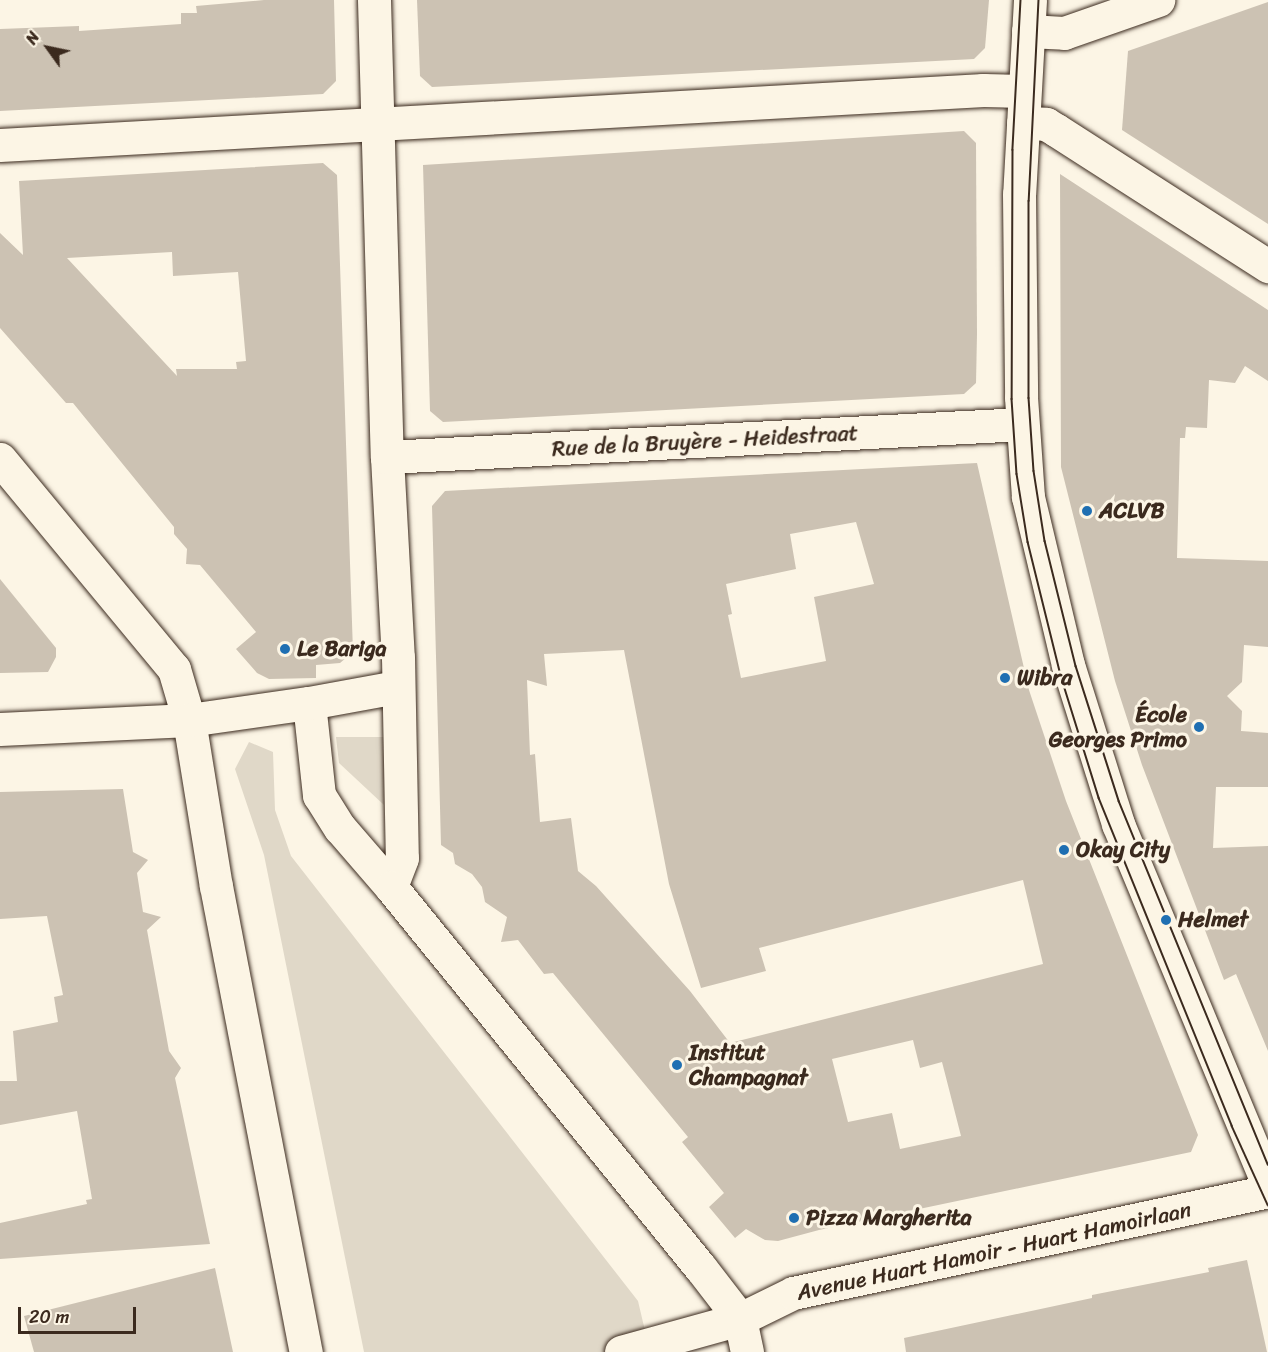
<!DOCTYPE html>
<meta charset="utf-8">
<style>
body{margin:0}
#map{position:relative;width:1268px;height:1352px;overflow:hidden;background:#fcf5e5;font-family:Sriracha,sans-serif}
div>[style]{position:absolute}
.green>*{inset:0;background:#e0d8c8}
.building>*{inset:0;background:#ccc2b3}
.roads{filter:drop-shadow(0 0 2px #3b2a1e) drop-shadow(0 0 2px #3b2a1e)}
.street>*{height:33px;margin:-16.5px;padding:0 16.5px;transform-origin:16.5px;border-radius:16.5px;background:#fcf5e5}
.secondary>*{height:33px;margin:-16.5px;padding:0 16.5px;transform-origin:16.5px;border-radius:16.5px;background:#fcf5e5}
.tram>*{height:1.5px;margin:-0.75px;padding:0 0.75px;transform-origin:0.75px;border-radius:0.75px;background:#3b2a1e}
.dots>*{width:16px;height:16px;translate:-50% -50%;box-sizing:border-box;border:3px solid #fcf5e5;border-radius:50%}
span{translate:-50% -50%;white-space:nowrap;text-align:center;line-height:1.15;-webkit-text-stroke:6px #fcf5e5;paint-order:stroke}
.street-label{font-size:22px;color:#3b2a1e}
.poi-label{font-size:22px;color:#3b2a1e;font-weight:700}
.left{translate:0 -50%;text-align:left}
.right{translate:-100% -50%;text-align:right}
.north{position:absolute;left:18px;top:18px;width:60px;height:60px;-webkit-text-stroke:4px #fcf5e5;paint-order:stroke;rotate:303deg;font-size:16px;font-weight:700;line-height:24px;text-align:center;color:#3b2a1e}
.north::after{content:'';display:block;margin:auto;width:21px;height:27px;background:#3b2a1e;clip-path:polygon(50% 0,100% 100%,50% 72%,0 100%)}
.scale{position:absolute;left:18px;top:1307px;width:118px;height:27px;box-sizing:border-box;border:3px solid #3b2a1e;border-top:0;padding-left:8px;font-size:18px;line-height:21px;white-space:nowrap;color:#3b2a1e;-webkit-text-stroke:4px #fcf5e5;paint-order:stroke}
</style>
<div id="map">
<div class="green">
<div style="clip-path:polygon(336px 737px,385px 737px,384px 805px,339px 763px)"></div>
<div style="clip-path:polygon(249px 742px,273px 752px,275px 810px,291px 856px,638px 1301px,650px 1352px,364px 1352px,264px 855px,235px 769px)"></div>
</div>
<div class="building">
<div style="clip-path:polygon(264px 0,334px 0,336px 81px,323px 94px,0 111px,0 29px,79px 26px,79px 31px,181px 24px,181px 13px,197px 13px,196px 6px)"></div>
<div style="clip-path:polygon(417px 0,989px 0,985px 48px,974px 59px,432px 87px,420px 76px)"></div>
<div style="clip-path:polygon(1268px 2px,1268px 224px,1122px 130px,1128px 51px)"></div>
<div style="clip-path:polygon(964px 131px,976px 143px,977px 334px,976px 383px,964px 394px,443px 422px,430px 411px,423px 165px)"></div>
<div style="clip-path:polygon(evenodd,323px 163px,337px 175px,353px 652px,340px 663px,316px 665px,316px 678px,269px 679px,257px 673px,236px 649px,256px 632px,200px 565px,186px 564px,187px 549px,174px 534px,174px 527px,73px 403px,66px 403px,0 328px,0 233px,23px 255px,19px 181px,323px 163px,172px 252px,173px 276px,238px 272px,246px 361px,236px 362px,237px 369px,176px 369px,177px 376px,67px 258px,172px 252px)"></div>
<div style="clip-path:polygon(1060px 174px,1268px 310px,1268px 381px,1245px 366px,1235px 383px,1209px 380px,1207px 428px,1186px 427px,1185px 438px,1180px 438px,1177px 558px,1268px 561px,1268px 647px,1244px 645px,1242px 682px,1227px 696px,1242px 711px,1241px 731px,1268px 733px,1268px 787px,1216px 787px,1213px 848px,1268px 846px,1268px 1051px,1236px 974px,1224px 980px,1142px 765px,1115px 681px,1061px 467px)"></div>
<div style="clip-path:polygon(evenodd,977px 463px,1029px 690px,1066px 801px,1198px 1135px,1191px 1152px,819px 1230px,778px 1241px,765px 1240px,746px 1229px,735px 1238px,709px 1207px,724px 1193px,682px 1142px,688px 1137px,553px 973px,544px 974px,518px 940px,501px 942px,507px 917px,485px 902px,482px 887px,472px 874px,455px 864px,453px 853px,441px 845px,432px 506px,445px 491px,977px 463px,856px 522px,874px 584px,814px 597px,826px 661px,741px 678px,728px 615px,732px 614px,726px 584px,796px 569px,790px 534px,856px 522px,977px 463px,624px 650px,669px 884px,701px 988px,766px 971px,759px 948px,1023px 880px,1043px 964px,730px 1043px,690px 991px,596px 886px,578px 871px,571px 818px,540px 822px,535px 754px,530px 755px,527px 680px,547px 686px,544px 654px,624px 650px,977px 463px,913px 1040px,920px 1068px,942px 1062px,961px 1136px,900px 1149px,892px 1113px,848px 1122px,832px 1059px,913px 1040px)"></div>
<div style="clip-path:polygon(0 579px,56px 648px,56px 657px,48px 672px,0 673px)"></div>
<div style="clip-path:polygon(123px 789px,133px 852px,148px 860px,137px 873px,143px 912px,161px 917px,147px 930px,169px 1051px,181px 1068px,175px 1078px,210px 1244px,0 1259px,0 1223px,87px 1204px,86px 1200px,92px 1199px,77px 1111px,0 1125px,0 1081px,17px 1081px,13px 1031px,58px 1022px,54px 997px,63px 995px,47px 916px,0 919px,0 792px)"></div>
<div style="clip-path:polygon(1247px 1260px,1267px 1352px,906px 1352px,904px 1338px,1092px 1298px,1092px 1295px,1209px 1272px,1208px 1268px)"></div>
<div style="clip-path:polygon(215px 1268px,233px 1352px,34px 1352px,24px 1316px)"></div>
</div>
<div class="roads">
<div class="street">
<div style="left:374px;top:0;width:457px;rotate:88.4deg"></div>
<div style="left:387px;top:457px;width:200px;rotate:86.9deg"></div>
<div style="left:398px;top:657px;width:201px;rotate:88.9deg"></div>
<div style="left:402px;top:858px;width:31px;rotate:111deg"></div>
<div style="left:1028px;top:31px;width:36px;rotate:3deg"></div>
<div style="left:1064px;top:33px;width:100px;rotate:-19.3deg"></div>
<div style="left:1023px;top:123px;width:23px;rotate:2deg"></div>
<div style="left:1046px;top:124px;width:12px;rotate:31deg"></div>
<div style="left:1056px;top:130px;width:252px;rotate:32.7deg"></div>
<div style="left:0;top:145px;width:985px;rotate:-3.2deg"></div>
<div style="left:983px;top:90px;width:41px;rotate:1.4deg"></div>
<div style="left:387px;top:457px;width:636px;rotate:-2.97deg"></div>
<div style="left:0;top:459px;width:273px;rotate:50.4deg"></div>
<div style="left:174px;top:669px;width:53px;rotate:73.6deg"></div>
<div style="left:189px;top:720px;width:168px;rotate:80.8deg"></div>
<div style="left:216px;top:886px;width:475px;rotate:79.1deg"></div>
<div style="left:309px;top:703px;width:93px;rotate:83.8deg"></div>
<div style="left:319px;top:795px;width:39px;rotate:58deg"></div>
<div style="left:340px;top:828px;width:78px;rotate:49.2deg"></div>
<div style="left:391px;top:887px;width:490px;rotate:50.9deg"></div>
<div style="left:700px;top:1267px;width:66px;rotate:52.4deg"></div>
<div style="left:740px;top:1319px;width:34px;rotate:78deg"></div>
<div style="left:0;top:729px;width:189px;rotate:-2.7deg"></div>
<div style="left:189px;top:720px;width:121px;rotate:-8.1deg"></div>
<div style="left:309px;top:703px;width:89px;rotate:-10.3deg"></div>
<div style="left:621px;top:1352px;width:123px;rotate:-15.5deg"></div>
<div style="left:740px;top:1319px;width:59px;rotate:-26.1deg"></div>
<div style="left:793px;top:1293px;width:486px;rotate:-12.1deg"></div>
</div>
<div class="secondary">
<div style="left:1030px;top:0;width:194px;rotate:93.2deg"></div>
<div style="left:1019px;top:194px;width:203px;rotate:89.4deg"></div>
<div style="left:1021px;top:397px;width:100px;rotate:86deg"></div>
<div style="left:1028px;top:497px;width:173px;rotate:76.6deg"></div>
<div style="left:1068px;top:665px;width:167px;rotate:72.5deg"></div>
<div style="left:1118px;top:824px;width:391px;rotate:67.4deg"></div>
</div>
</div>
<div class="tram">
<div style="left:1021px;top:0;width:150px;rotate:93.1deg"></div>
<div style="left:1013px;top:150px;width:249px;rotate:90.2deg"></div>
<div style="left:1012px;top:399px;width:75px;rotate:86.2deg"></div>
<div style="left:1017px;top:474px;width:69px;rotate:80.8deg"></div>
<div style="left:1028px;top:542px;width:141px;rotate:76.1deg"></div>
<div style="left:1062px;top:679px;width:125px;rotate:72.7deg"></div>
<div style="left:1099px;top:798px;width:354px;rotate:67.9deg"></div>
<div style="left:1232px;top:1126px;width:87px;rotate:65.5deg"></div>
<div style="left:1039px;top:0;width:201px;rotate:92.8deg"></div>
<div style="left:1029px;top:201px;width:197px;rotate:90deg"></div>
<div style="left:1029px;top:398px;width:73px;rotate:86.1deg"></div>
<div style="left:1034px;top:471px;width:71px;rotate:81.1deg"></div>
<div style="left:1045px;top:541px;width:129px;rotate:76.1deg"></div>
<div style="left:1076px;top:666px;width:142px;rotate:72.3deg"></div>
<div style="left:1119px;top:801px;width:393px;rotate:67.7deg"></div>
</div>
<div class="dots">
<div style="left:1087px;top:511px;background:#1f6fb2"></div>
<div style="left:285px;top:649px;background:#1f6fb2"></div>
<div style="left:1005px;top:678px;background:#1f6fb2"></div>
<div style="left:1199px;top:727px;background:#1f6fb2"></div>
<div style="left:1064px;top:850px;background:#1f6fb2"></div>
<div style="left:1166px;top:920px;background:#1f6fb2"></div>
<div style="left:677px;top:1065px;background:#1f6fb2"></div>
<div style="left:794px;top:1218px;background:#1f6fb2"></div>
</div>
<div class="street-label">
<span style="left:705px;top:441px;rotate:-3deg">Rue de la Bruyère - Heidestraat</span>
<span style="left:994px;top:1251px;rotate:-12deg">Avenue Huart Hamoir - Huart Hamoirlaan</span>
</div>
<div class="poi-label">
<span class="left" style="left:1099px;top:511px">ACLVB</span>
<span class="left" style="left:297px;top:649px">Le Bariga</span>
<span class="left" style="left:1017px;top:678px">Wibra</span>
<span class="right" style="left:1187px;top:727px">École<br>Georges Primo</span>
<span class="left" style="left:1076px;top:850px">Okay City</span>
<span class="left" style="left:1178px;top:920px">Helmet</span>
<span class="left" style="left:689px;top:1065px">Institut<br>Champagnat</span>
<span class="left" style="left:806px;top:1218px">Pizza Margherita</span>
</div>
<div class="north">N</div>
<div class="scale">20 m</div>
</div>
